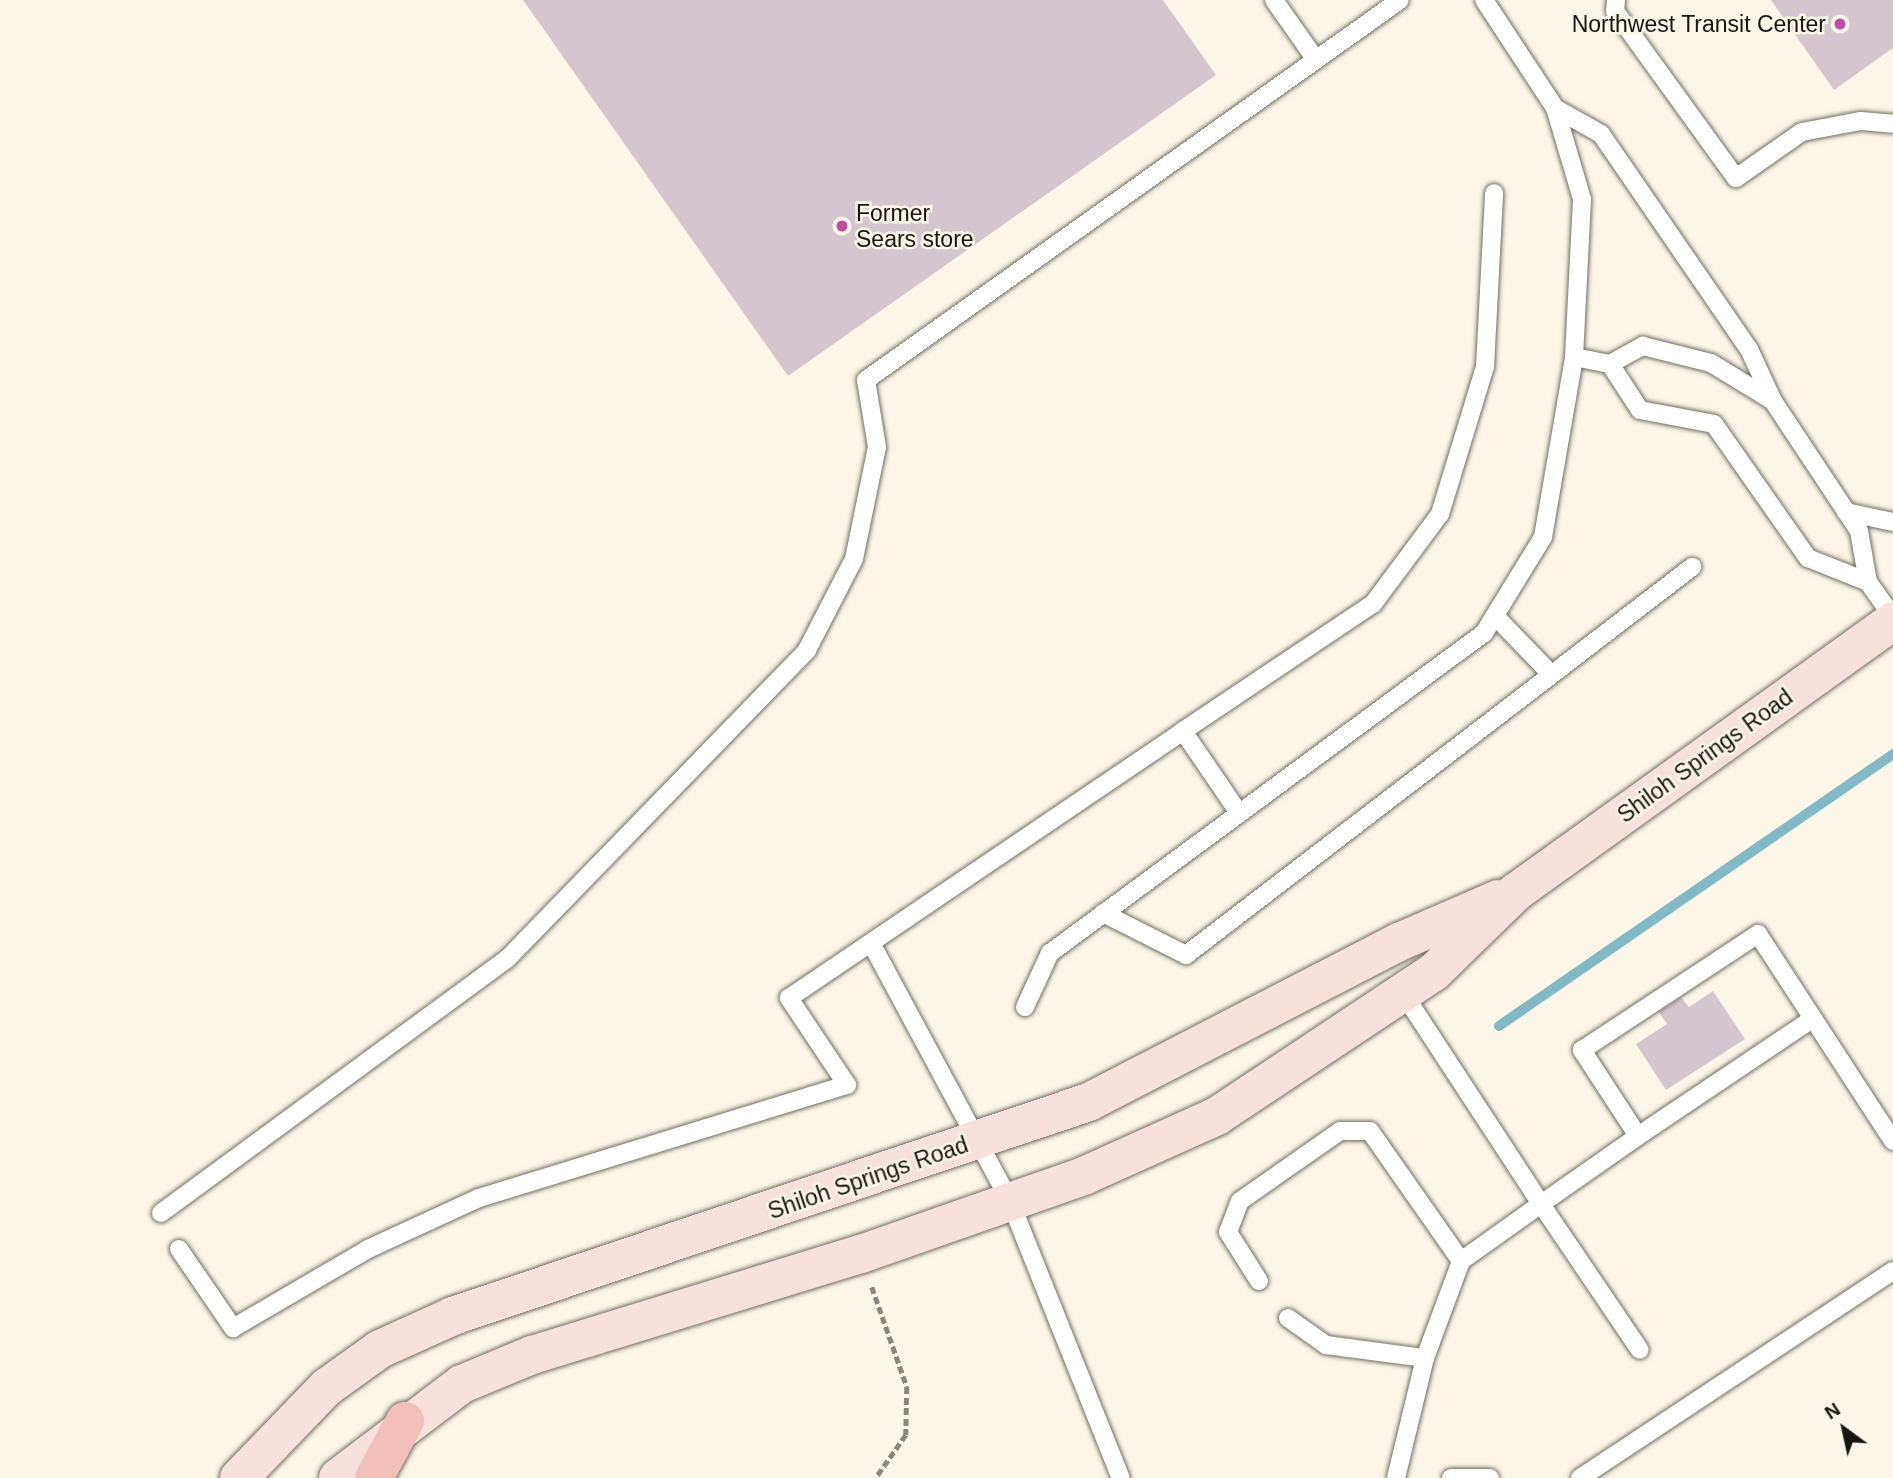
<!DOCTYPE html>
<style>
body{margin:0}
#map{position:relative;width:1893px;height:1478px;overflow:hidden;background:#fbf6e8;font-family:Helvetica,sans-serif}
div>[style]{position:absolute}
.stream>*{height:10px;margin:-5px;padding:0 5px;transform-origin:5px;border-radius:5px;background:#82b9c7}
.building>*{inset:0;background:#d3c6cf}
.path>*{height:4.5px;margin-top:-2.25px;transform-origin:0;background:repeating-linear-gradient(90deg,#89867c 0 7px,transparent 0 10.5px)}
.roads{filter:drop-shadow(0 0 2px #716d60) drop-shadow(0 0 2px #716d60)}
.lane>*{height:18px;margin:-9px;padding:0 9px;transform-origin:9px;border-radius:9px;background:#fff}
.secondary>*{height:38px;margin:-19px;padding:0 19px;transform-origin:19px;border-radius:19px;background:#f8e0dc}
.primary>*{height:38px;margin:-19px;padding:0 19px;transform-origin:19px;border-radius:19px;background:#f1c0b8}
.dots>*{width:19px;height:19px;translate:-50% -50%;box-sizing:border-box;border:4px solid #fbf6e8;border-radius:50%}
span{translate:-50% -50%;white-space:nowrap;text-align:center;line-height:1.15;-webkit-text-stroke:5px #fbf6e8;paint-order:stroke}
.poi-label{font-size:23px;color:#171510}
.right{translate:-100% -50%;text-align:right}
.left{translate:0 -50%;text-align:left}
.street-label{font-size:23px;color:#171510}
.north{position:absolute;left:1809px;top:1394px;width:70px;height:70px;-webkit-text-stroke:5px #fbf6e8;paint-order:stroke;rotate:327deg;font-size:19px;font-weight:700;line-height:28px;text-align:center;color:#171510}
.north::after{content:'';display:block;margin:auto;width:24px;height:32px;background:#171510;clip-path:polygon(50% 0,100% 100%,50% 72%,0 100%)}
</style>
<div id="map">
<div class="stream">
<div style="left:1499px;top:1026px;width:479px;rotate:-34.6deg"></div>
</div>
<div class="building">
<div style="clip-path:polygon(523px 0,1163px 0,1216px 75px,788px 376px)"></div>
<div style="clip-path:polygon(1771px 0,1893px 0,1893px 48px,1834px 90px)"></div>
<div style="clip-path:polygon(1713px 991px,1745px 1039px,1666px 1090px,1636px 1044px,1667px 1024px,1659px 1012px,1681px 997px,1689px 1007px)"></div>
</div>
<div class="path">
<div style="left:872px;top:1287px;width:106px;rotate:70.7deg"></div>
<div style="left:907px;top:1387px;width:48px;rotate:91.2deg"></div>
<div style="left:906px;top:1435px;width:52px;rotate:124.9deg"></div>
</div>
<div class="roads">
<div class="lane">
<div style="left:1274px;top:0;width:73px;rotate:55deg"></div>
<div style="left:1616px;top:0;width:11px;rotate:95deg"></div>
<div style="left:1615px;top:11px;width:206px;rotate:54.1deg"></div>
<div style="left:1736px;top:178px;width:80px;rotate:-34.9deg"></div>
<div style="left:1802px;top:132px;width:60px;rotate:-10.6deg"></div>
<div style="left:1861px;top:121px;width:32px;rotate:5deg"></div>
<div style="left:1555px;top:108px;width:53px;rotate:29.5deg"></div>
<div style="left:1601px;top:134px;width:261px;rotate:55.5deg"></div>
<div style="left:1749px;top:349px;width:57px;rotate:65.2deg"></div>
<div style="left:1574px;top:357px;width:37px;rotate:11deg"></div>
<div style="left:1610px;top:364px;width:38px;rotate:-29deg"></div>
<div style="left:1643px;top:346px;width:70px;rotate:14deg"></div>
<div style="left:1711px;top:363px;width:73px;rotate:31.5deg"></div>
<div style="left:1773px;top:401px;width:156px;rotate:56.5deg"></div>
<div style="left:1859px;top:531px;width:52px;rotate:80deg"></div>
<div style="left:1868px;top:582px;width:43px;rotate:54.5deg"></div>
<div style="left:1610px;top:364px;width:55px;rotate:56.9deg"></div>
<div style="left:1640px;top:410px;width:75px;rotate:10.7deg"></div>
<div style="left:1714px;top:424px;width:164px;rotate:55deg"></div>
<div style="left:1808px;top:558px;width:65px;rotate:21.8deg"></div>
<div style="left:1846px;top:512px;width:48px;rotate:12deg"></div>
<div style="left:1495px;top:616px;width:81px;rotate:46deg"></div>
<div style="left:1183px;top:731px;width:229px;rotate:-33.8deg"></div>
<div style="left:1373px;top:604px;width:112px;rotate:-53.3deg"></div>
<div style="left:1440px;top:514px;width:154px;rotate:-73deg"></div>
<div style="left:1485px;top:367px;width:174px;rotate:-87deg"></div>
<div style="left:1103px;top:913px;width:93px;rotate:26.8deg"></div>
<div style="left:1186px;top:955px;width:638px;rotate:-37.48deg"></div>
<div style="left:871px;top:943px;width:293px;rotate:61.7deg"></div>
<div style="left:1010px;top:1201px;width:298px;rotate:68.2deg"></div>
<div style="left:1403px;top:993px;width:252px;rotate:56.8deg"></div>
<div style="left:1541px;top:1204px;width:118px;rotate:-35deg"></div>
<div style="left:1638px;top:1136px;width:103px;rotate:-123.1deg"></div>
<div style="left:1582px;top:1050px;width:211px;rotate:-33.4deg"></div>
<div style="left:1758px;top:934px;width:247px;rotate:56.9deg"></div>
<div style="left:1025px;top:1007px;width:60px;rotate:-65.2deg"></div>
<div style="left:1050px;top:953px;width:539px;rotate:-36.4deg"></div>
<div style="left:1484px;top:633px;width:113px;rotate:-58.4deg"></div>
<div style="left:1543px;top:537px;width:183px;rotate:-80.2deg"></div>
<div style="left:1574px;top:357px;width:158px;rotate:-87.1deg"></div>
<div style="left:1582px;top:199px;width:95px;rotate:-106.5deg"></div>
<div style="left:1555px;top:108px;width:129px;rotate:-123.3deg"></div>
<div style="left:1638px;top:1136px;width:210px;rotate:-33.9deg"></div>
<div style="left:161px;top:1213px;width:429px;rotate:-36.3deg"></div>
<div style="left:507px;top:959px;width:431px;rotate:-45.8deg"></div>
<div style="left:807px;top:650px;width:102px;rotate:-62.7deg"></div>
<div style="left:854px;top:559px;width:114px;rotate:-78.4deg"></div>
<div style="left:877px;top:447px;width:68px;rotate:-99.3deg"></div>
<div style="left:866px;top:380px;width:655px;rotate:-35.44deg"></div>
<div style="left:179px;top:1249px;width:96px;rotate:55.6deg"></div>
<div style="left:233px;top:1328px;width:156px;rotate:-30.3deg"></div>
<div style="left:368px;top:1249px;width:122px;rotate:-24.7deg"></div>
<div style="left:479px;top:1198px;width:385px;rotate:-17.1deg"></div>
<div style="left:847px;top:1085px;width:105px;rotate:-123.7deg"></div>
<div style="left:789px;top:998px;width:476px;rotate:-34.1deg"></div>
<div style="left:1183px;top:731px;width:99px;rotate:55.7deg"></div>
<div style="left:1259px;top:1281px;width:58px;rotate:-122.3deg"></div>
<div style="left:1228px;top:1232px;width:33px;rotate:-69deg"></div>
<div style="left:1240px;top:1201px;width:122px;rotate:-35deg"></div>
<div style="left:1340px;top:1131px;width:30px"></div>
<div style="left:1370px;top:1131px;width:159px;rotate:55deg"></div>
<div style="left:1461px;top:1261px;width:98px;rotate:-35.5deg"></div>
<div style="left:1541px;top:1204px;width:176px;rotate:55.9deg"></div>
<div style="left:1288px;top:1318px;width:47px;rotate:35.4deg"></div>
<div style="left:1326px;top:1345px;width:100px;rotate:7.5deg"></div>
<div style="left:1425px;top:1358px;width:123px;rotate:103.6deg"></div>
<div style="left:1425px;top:1358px;width:103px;rotate:-69.6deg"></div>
<div style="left:1451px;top:1478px;width:39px"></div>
<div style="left:1580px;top:1478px;width:375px;rotate:-33.5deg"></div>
</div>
<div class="secondary">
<div style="left:239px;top:1478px;width:127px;rotate:-46deg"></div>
<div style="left:327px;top:1387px;width:65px;rotate:-35.6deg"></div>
<div style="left:380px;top:1349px;width:80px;rotate:-24.3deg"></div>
<div style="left:453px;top:1316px;width:671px;rotate:-18.6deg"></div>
<div style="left:1089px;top:1102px;width:349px;rotate:-27.3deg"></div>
<div style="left:1399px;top:942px;width:108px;rotate:-23.5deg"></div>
<div style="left:338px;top:1478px;width:156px;rotate:-37.2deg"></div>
<div style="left:462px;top:1384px;width:76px;rotate:-22.5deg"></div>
<div style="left:532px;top:1355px;width:344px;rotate:-17.1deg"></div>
<div style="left:861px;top:1254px;width:238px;rotate:-19.3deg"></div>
<div style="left:1086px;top:1175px;width:144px;rotate:-24.2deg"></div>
<div style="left:1217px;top:1116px;width:260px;rotate:-33.6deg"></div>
<div style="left:1434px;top:972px;width:115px;rotate:-44.3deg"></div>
<div style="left:1516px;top:892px;width:464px;rotate:-35.7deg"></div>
</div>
<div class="primary">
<div style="left:374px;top:1478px;width:65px;rotate:-61.5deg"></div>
</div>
</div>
<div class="dots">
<div style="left:1840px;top:24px;background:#bf4ca7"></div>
<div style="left:842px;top:226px;background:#bf4ca7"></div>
</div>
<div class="poi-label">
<span class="right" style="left:1826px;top:24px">Northwest Transit Center</span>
<span class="left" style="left:856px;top:226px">Former<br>Sears store</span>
</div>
<div class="street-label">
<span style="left:1705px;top:756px;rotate:-36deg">Shiloh Springs Road</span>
<span style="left:868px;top:1178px;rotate:-19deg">Shiloh Springs Road</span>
</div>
<div class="north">N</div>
</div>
